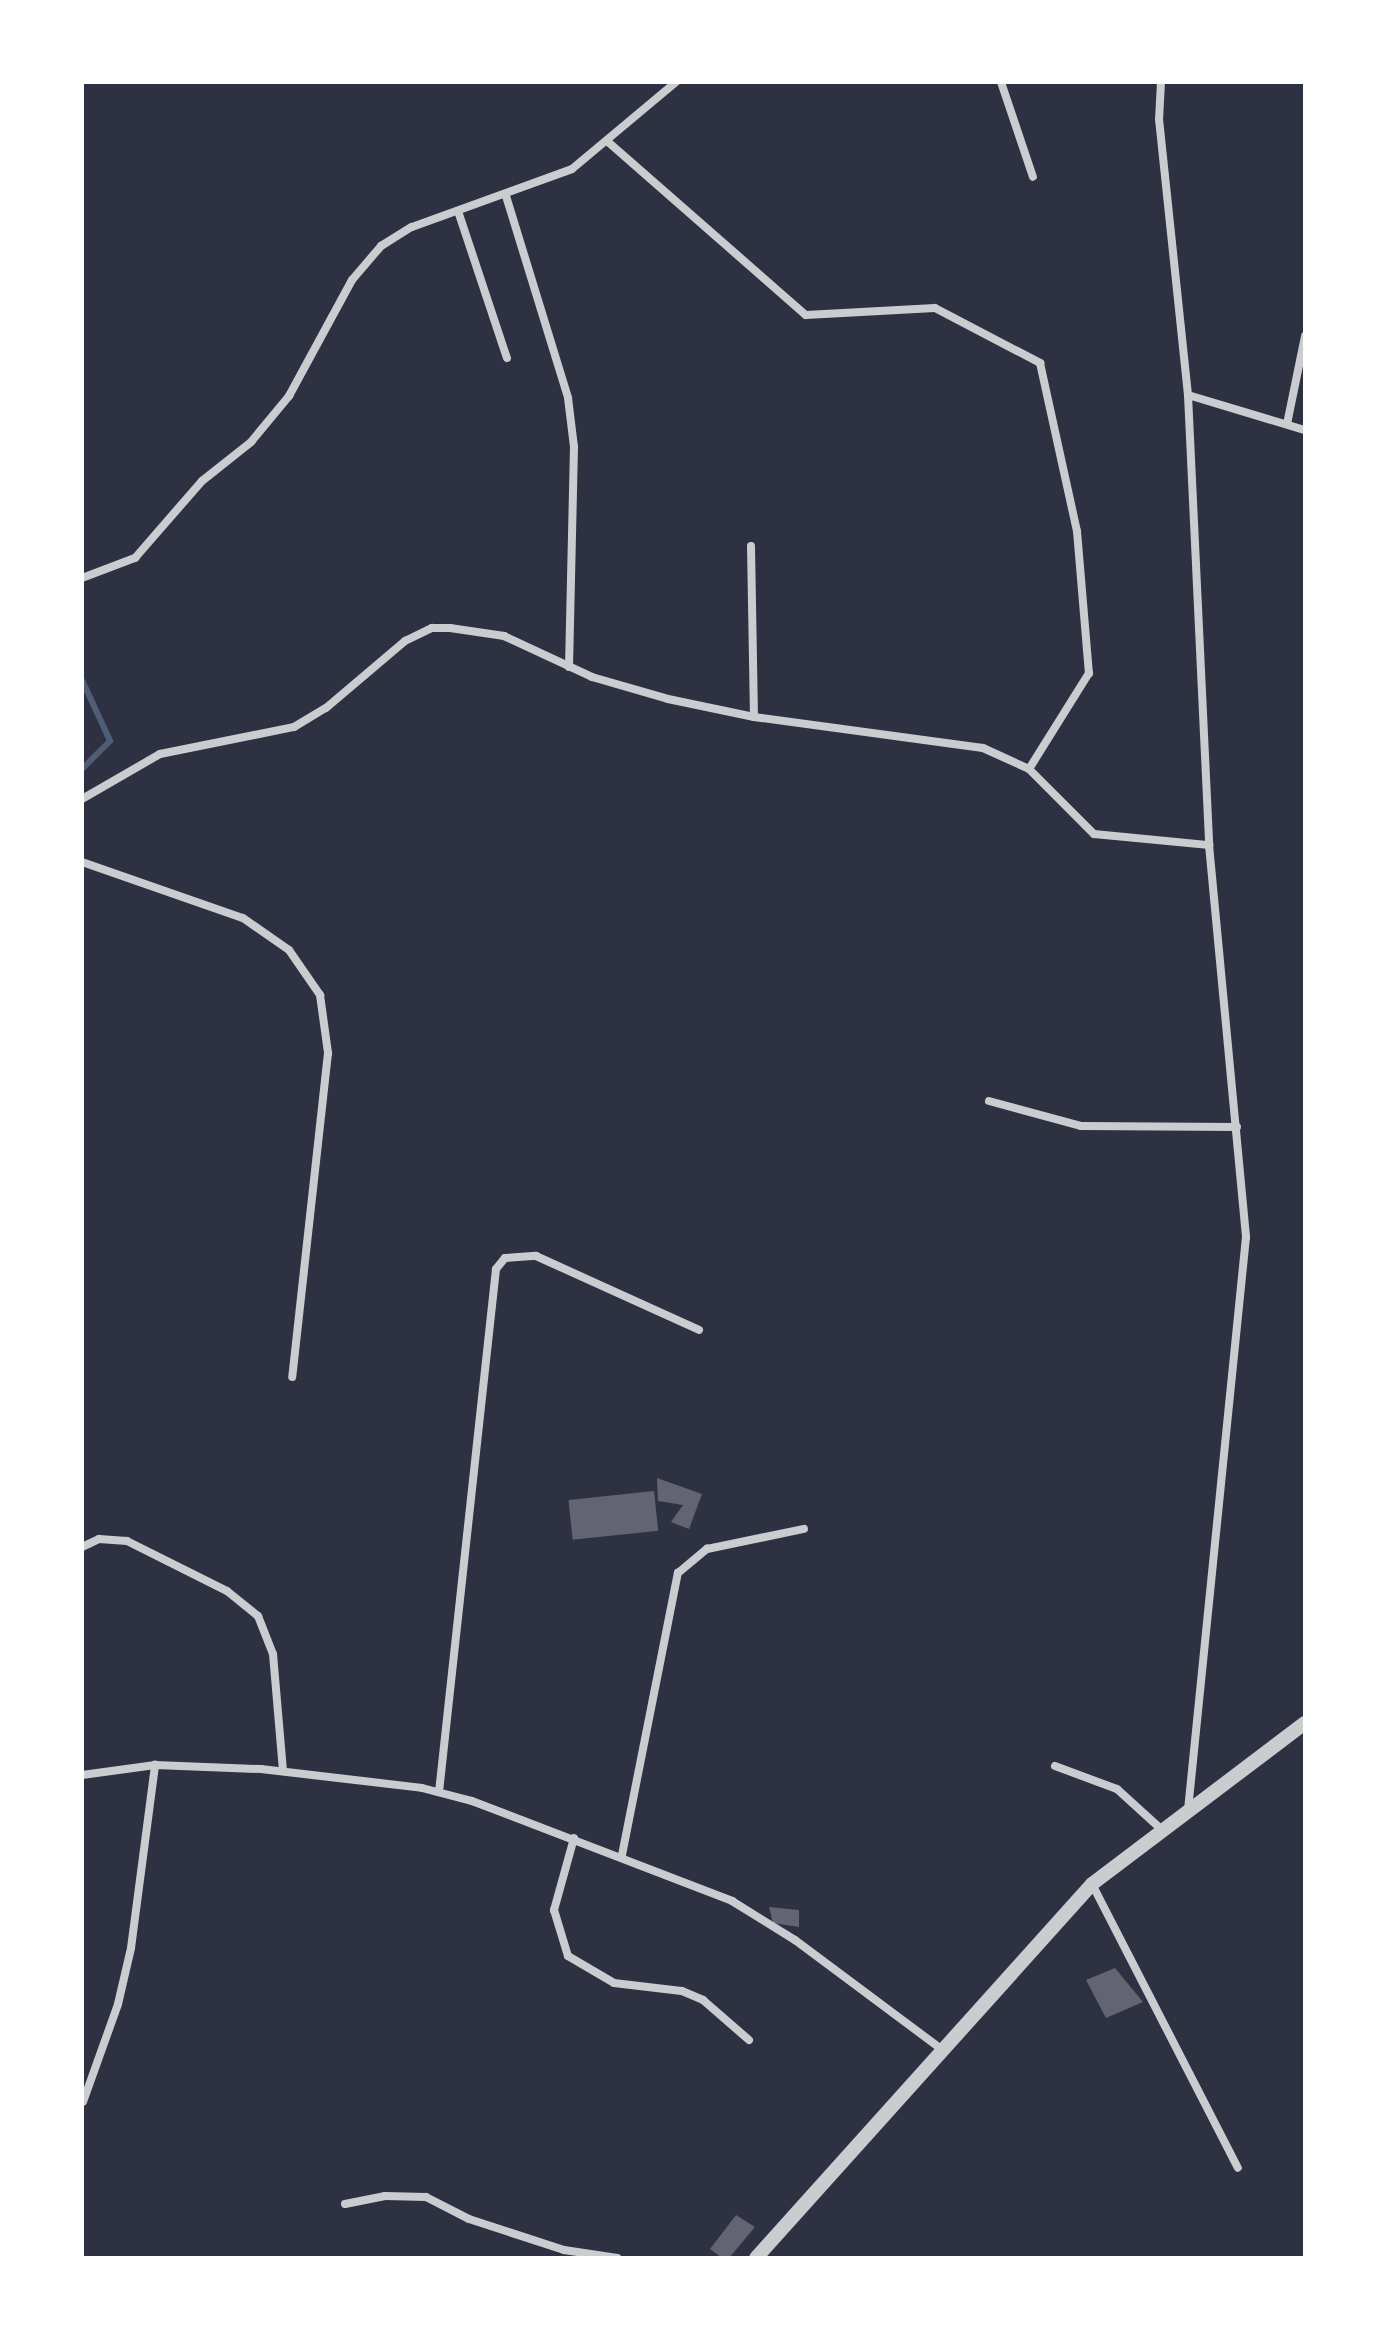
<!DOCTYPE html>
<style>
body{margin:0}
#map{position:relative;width:1387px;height:2340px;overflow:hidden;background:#2d3142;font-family:Ubuntu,sans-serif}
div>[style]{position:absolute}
.stream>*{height:6px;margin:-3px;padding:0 3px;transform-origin:3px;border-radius:3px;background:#4f5d75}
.building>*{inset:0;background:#626471;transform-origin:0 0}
.minor>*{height:8px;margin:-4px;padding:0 4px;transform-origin:4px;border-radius:4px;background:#caccd0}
.tertiary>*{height:14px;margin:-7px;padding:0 7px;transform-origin:7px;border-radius:7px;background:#caccd0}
span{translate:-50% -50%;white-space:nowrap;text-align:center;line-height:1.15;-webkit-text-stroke:6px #fff;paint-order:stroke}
.frame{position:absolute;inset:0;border:84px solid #fff;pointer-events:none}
</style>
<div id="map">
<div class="stream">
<div style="left:82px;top:680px;width:67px;rotate:65.3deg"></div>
<div style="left:110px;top:741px;width:40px;rotate:135deg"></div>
</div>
<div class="building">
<div style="clip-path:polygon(657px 1478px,702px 1494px,689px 1529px,671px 1522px,683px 1505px,658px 1501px)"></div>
<div style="left:654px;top:1491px;width:40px;height:86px;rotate:84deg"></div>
<div style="clip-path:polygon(769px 1907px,799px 1910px,799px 1927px,773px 1923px)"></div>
<div style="clip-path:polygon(1115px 1968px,1143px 2002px,1106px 2018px,1086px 1980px)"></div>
<div style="clip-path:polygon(736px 2215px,755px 2227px,729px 2258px,722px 2258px,710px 2249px)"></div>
</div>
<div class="minor">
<div style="left:1001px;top:82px;width:100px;rotate:71.4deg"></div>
<div style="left:1161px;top:82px;width:37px;rotate:93deg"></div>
<div style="left:1159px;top:119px;width:278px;rotate:84deg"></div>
<div style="left:1188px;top:395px;width:450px;rotate:87.3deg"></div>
<div style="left:1209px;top:845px;width:394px;rotate:84.6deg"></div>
<div style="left:1246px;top:1237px;width:576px;rotate:95.78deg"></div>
<div style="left:607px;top:141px;width:264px;rotate:41.2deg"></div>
<div style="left:806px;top:315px;width:129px;rotate:-3.1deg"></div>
<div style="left:935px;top:308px;width:119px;rotate:27.6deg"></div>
<div style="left:1040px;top:363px;width:172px;rotate:77.6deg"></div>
<div style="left:1077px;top:531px;width:143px;rotate:85.2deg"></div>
<div style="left:1089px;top:673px;width:113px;rotate:122deg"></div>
<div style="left:506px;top:196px;width:211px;rotate:72.9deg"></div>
<div style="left:568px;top:398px;width:49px;rotate:83deg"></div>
<div style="left:574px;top:447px;width:220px;rotate:91.3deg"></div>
<div style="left:458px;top:211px;width:155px;rotate:71.6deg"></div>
<div style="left:1188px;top:395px;width:122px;rotate:16.7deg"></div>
<div style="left:1287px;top:424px;width:90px;rotate:-78.4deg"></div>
<div style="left:751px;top:546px;width:171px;rotate:89deg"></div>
<div style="left:82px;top:578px;width:57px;rotate:-20.7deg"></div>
<div style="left:135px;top:558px;width:102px;rotate:-49deg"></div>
<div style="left:202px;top:481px;width:63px;rotate:-38.5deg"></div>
<div style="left:251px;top:442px;width:60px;rotate:-50.4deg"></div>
<div style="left:289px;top:396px;width:132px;rotate:-61.5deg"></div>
<div style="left:352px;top:280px;width:45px;rotate:-49.5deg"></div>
<div style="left:381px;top:246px;width:36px;rotate:-32deg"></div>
<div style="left:412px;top:227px;width:170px;rotate:-19.9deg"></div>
<div style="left:572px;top:169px;width:136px;rotate:-39.9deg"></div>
<div style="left:82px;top:799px;width:90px;rotate:-30deg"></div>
<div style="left:160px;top:754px;width:137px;rotate:-11.4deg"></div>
<div style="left:294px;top:727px;width:37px;rotate:-31deg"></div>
<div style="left:326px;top:708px;width:104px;rotate:-40.3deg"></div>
<div style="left:405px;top:641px;width:30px;rotate:-26deg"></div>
<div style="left:432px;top:628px;width:18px"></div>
<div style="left:450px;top:628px;width:55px;rotate:8.4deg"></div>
<div style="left:504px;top:636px;width:97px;rotate:25deg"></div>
<div style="left:592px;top:677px;width:79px;rotate:16.1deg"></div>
<div style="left:668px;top:699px;width:88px;rotate:11.8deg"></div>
<div style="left:754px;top:717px;width:231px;rotate:7.7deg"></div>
<div style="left:983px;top:748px;width:51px;rotate:24.5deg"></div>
<div style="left:1029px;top:769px;width:92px;rotate:45deg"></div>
<div style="left:1094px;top:834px;width:116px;rotate:5.5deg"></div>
<div style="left:82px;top:862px;width:170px;rotate:19.2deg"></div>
<div style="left:243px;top:918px;width:56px;rotate:34.8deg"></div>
<div style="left:289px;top:950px;width:55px;rotate:55.4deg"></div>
<div style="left:320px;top:995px;width:59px;rotate:82.1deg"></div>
<div style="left:328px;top:1053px;width:326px;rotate:96.3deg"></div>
<div style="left:989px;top:1101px;width:95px;rotate:15.2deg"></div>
<div style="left:1081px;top:1126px;width:156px;rotate:0.4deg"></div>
<div style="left:82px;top:1547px;width:19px;rotate:-25deg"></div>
<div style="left:99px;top:1539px;width:28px;rotate:4deg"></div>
<div style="left:127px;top:1541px;width:112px;rotate:26.6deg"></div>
<div style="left:227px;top:1591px;width:40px;rotate:39deg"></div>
<div style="left:258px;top:1616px;width:41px;rotate:68.5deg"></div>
<div style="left:273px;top:1654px;width:117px;rotate:85.1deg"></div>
<div style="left:1055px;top:1766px;width:66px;rotate:20.4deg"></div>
<div style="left:1117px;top:1789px;width:61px;rotate:42.3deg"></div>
<div style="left:82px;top:1775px;width:74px;rotate:-7.8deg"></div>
<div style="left:155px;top:1765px;width:106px;rotate:2.2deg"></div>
<div style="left:261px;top:1769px;width:162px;rotate:6.7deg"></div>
<div style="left:422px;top:1788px;width:52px;rotate:14.6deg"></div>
<div style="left:472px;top:1801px;width:279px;rotate:21deg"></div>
<div style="left:732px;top:1901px;width:74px;rotate:31.8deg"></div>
<div style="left:795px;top:1940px;width:182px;rotate:36.7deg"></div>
<div style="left:439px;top:1792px;width:526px;rotate:-83.78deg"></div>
<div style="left:496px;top:1269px;width:14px;rotate:-51deg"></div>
<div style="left:505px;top:1258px;width:31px;rotate:-4deg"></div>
<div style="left:536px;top:1256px;width:179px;rotate:24.4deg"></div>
<div style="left:574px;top:1838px;width:75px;rotate:105.5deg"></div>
<div style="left:554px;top:1910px;width:48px;rotate:73.1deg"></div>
<div style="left:568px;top:1956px;width:53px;rotate:30.4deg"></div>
<div style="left:614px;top:1983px;width:68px;rotate:6.7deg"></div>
<div style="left:682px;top:1991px;width:23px;rotate:23deg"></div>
<div style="left:703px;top:2000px;width:61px;rotate:41deg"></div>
<div style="left:622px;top:1855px;width:288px;rotate:-78.8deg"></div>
<div style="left:678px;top:1573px;width:38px;rotate:-40deg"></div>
<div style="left:707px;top:1549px;width:99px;rotate:-11.7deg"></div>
<div style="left:1092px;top:1884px;width:319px;rotate:62.8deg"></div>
<div style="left:83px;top:2102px;width:104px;rotate:-70.3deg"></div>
<div style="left:118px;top:2004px;width:57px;rotate:-76.9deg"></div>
<div style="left:131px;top:1948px;width:185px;rotate:-82.5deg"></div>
<div style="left:345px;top:2204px;width:41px;rotate:-11.3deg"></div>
<div style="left:385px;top:2196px;width:41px;rotate:1.4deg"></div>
<div style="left:426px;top:2197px;width:48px;rotate:27.1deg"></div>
<div style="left:469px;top:2219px;width:100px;rotate:18.1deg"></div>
<div style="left:564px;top:2250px;width:54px;rotate:8.6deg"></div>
</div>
<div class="tertiary">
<div style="left:756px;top:2258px;width:503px;rotate:-48.06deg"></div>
<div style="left:1092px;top:1884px;width:267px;rotate:-37.1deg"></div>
</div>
<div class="frame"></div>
</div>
